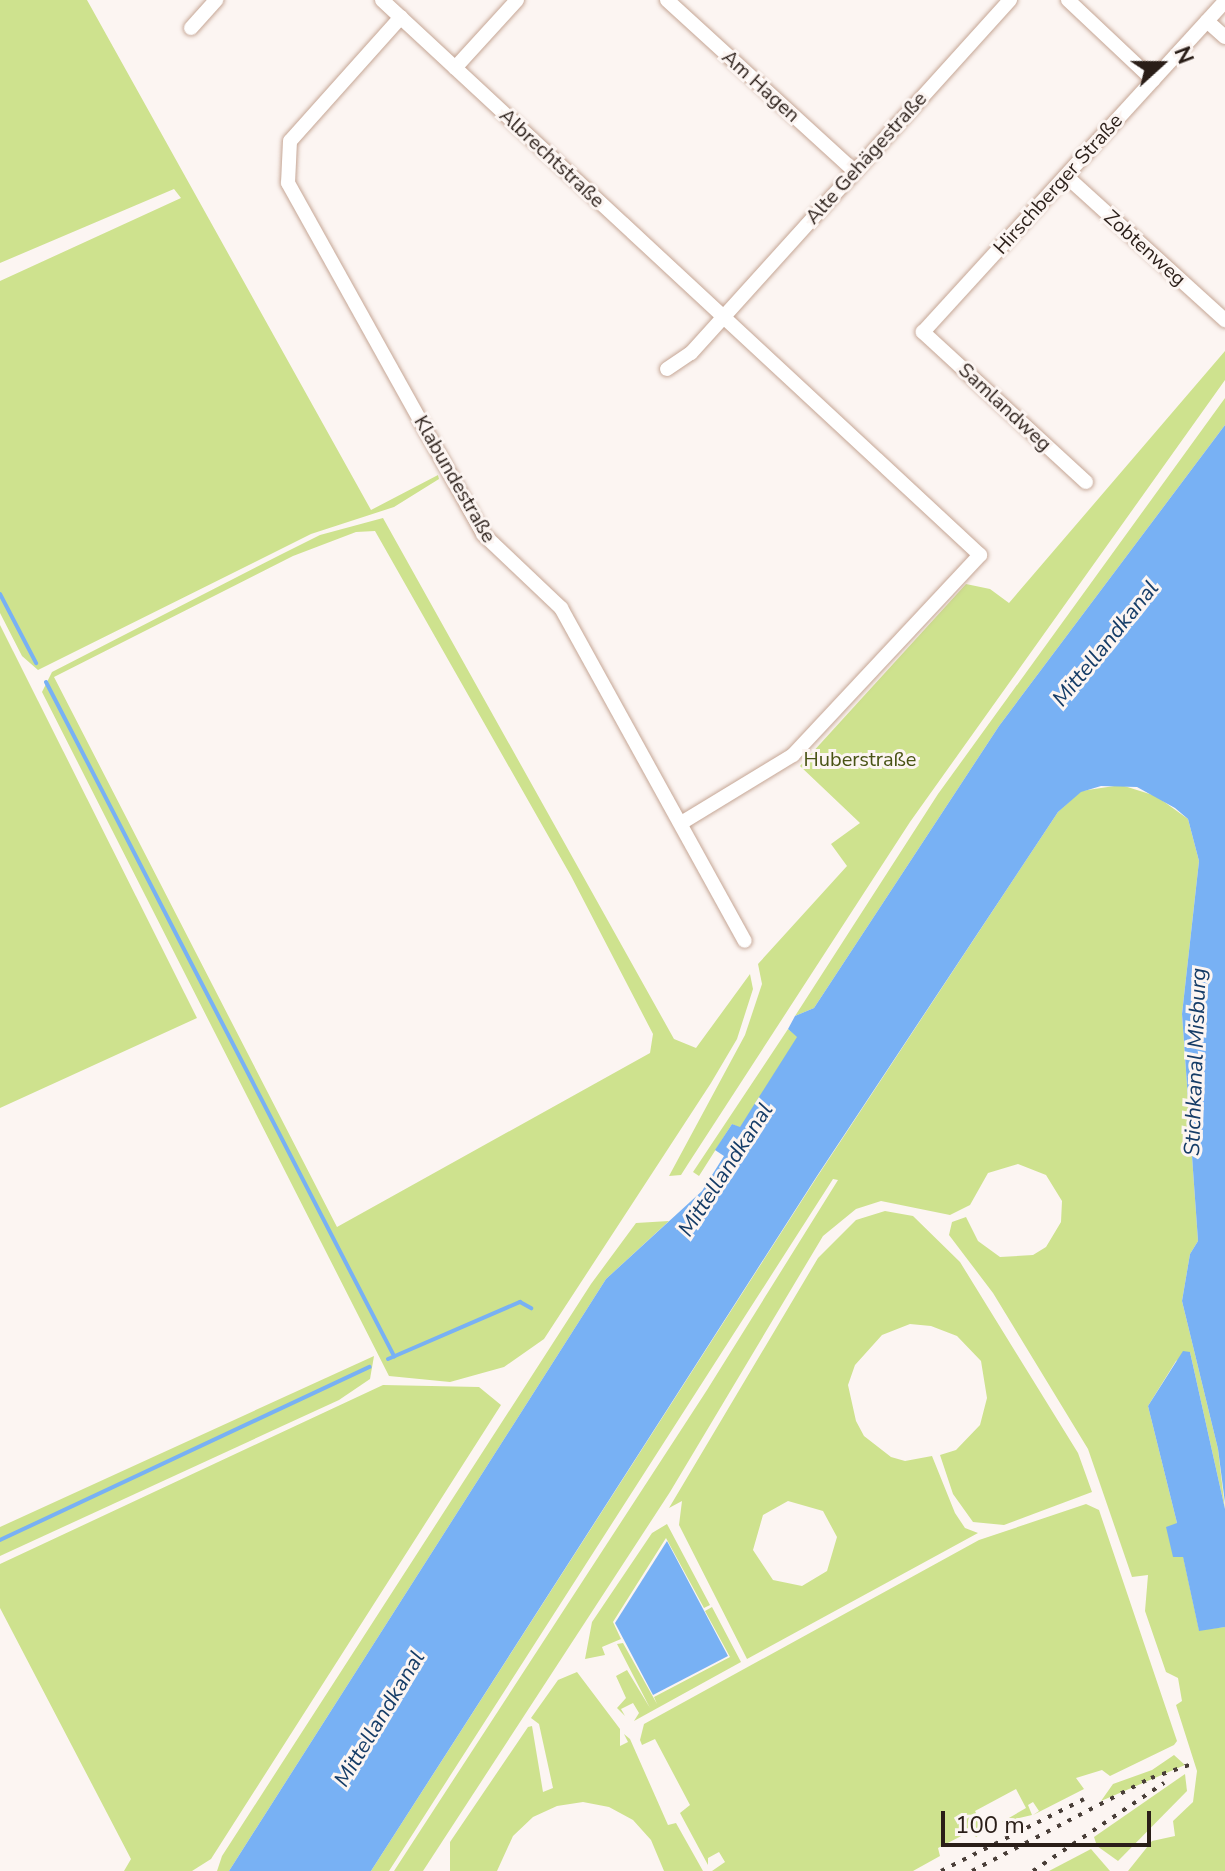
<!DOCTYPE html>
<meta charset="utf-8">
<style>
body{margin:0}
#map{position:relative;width:1225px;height:1871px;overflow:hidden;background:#fcf5f2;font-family:"Nunito Sans",sans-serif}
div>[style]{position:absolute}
.green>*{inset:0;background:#cee28e}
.water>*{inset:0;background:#78b1f4}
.stream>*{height:4px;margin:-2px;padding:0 2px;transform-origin:2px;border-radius:2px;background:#78b1f4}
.roads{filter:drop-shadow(0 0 2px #c5a695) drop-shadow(0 0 2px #c5a695)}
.minor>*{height:14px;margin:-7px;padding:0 7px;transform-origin:7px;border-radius:7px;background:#fff}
.rail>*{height:4px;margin-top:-2px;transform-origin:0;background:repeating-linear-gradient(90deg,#493e38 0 4px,transparent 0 12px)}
span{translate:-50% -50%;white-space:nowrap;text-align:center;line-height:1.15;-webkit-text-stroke:6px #fcf5f2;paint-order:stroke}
.street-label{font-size:20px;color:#2a1e18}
.park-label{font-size:20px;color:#485314}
.water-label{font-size:22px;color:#153c67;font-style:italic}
.north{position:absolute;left:1121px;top:24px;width:80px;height:80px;-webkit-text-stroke:6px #fcf5f2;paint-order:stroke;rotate:69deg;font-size:22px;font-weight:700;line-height:32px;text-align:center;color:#2a1e18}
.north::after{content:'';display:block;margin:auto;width:28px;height:36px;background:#2a1e18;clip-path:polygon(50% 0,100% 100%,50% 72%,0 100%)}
.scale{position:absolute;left:941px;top:1811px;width:210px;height:36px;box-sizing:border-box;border:4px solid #2a1e18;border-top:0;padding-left:10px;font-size:24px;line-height:28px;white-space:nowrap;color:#2a1e18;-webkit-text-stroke:6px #fcf5f2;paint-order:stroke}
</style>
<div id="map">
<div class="green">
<div style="clip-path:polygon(0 0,87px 0,371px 510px,438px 475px,439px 479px,394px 507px,311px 534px,38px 670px,22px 656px,0 613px,0 281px,181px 198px,174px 189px,0 263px)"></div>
<div style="clip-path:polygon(1225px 351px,1225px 380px,910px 822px,688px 1164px,681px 1175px,669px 1176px,745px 1035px,762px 984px,758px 964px,847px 866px,831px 844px,860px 823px,800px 766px,966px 584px,990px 589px,1009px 603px)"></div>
<div style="clip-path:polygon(1225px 398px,1225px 425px,999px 726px,814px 1008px,795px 1016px,938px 794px)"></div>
<div style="clip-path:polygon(evenodd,383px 518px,674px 1039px,696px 1048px,750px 974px,753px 989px,737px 1039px,711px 1083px,544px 1339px,504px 1367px,450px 1382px,389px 1376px,42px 692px,52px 672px,280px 555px,320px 535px,383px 518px,375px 531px,571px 876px,653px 1034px,650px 1053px,337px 1227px,54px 677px,293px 556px,356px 532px,375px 531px)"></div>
<div style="clip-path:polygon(0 625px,197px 1018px,0 1108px)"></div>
<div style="clip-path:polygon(1121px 785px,1156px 796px,1188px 819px,1199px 861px,1182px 1014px,1198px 1241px,1190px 1254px,1182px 1301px,1218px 1449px,1225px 1509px,1190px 1352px,1176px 1361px,1148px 1406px,1177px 1523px,1173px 1557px,1183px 1556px,1199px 1630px,1225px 1627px,1225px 1871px,1128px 1871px,1152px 1841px,1175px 1836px,1173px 1821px,1193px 1802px,1197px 1771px,1176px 1705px,1182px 1701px,1178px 1678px,1166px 1672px,1145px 1611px,1148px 1575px,1132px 1577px,1088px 1449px,993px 1293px,949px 1235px,952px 1222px,966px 1217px,978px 1241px,1000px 1257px,1033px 1255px,1046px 1247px,1061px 1222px,1062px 1201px,1046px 1175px,1018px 1164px,988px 1173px,970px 1205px,950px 1215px,881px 1201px,856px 1209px,823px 1236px,670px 1492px,423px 1871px,394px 1871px,707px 1390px,838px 1180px,833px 1179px,389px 1871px,371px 1871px,817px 1177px,1058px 812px,1081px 791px)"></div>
<div style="clip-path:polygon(788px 1029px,798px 1037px,740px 1128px,732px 1124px,699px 1176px,693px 1172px)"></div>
<div style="clip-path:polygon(evenodd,885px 1211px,913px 1216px,960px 1262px,1078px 1453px,1092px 1492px,1004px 1525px,973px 1522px,953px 1494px,940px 1455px,956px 1450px,980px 1425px,987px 1398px,981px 1361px,957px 1336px,931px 1326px,910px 1324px,882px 1335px,855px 1365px,848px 1385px,856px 1421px,864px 1436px,891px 1457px,905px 1461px,932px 1456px,955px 1513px,965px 1528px,978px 1533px,747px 1659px,679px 1525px,682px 1501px,669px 1508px,818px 1258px,856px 1220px,885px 1211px,788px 1501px,823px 1511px,837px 1537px,827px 1571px,802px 1586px,773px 1580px,753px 1550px,763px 1515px,788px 1501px)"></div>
<div style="clip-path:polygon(669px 1221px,606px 1279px,229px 1871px,217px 1871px,222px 1856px,591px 1284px,636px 1223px)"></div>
<div style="clip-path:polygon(374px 1356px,370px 1379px,339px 1400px,0 1556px,0 1527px)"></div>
<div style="clip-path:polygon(383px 1385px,479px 1387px,501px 1405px,211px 1859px,192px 1871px,124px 1871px,131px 1859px,0 1608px,0 1564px)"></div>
<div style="clip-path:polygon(1086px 1504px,1099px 1510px,1177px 1741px,1174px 1745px,1110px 1776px,1102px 1770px,1076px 1778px,1084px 1789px,1033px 1815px,1039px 1811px,1033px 1802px,1028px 1805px,1032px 1815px,1002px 1822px,1026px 1808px,1016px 1789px,975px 1811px,985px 1831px,976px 1837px,971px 1831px,938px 1848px,940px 1856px,913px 1871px,712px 1871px,725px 1862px,719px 1852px,708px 1858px,708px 1865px,680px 1813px,690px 1805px,655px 1739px,642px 1745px,640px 1740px,644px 1724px,979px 1540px)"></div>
<div style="clip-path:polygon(667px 1524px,710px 1605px,704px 1608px,666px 1538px,613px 1622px,621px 1639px,602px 1647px,605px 1655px,585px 1659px,592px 1622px,652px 1533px)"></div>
<div style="clip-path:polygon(712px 1607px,741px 1662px,634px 1721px,639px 1713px,633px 1703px,621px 1709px,625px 1716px,617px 1708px,626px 1698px,616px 1676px,627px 1670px,650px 1708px,617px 1644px,623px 1643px,657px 1704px,654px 1697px,730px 1657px,705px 1611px)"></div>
<div style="clip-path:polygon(577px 1672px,620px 1729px,620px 1746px,628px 1742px,624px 1734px,630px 1739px,668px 1825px,676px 1823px,703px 1871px,664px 1871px,651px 1840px,633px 1820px,609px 1807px,583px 1802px,557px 1806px,533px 1817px,513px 1836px,497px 1871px,450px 1871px,450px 1842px,528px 1727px,532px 1726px,543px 1792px,553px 1788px,539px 1724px,531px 1718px,558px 1680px)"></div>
<div style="clip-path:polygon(1174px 1755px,1185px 1765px,1101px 1801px,1113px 1784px,1152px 1770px)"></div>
<div style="clip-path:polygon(1185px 1774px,1187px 1791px,1118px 1861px,1097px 1846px,1094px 1837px)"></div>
<div style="clip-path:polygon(1091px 1849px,1110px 1871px,1049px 1871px)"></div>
</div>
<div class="water">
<div style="clip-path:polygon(1225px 425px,1225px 1503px,1218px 1449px,1182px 1301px,1190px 1254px,1198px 1241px,1182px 1014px,1199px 861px,1188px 819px,1175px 808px,1137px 787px,1101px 786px,1081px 792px,1058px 812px,817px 1176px,371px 1871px,229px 1871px,606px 1279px,702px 1191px,724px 1156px,715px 1150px,732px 1124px,740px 1127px,797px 1037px,788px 1029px,795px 1016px,814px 1008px,999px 726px)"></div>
<div style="clip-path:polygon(1183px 1351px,1190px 1352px,1225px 1509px,1225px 1627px,1199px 1631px,1183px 1557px,1173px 1557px,1166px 1527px,1177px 1523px,1148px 1406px)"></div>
<div style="clip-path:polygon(667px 1541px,728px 1656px,653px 1695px,615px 1623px)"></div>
</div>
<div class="stream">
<div style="left:0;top:594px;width:78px;rotate:62.4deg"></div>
<div style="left:46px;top:682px;width:759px;rotate:62.69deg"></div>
<div style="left:388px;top:1359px;width:144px;rotate:-23.4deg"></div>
<div style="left:520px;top:1302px;width:13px;rotate:29deg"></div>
<div style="left:0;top:1540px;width:408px;rotate:-25.1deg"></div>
</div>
<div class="roads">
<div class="minor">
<div style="left:382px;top:0;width:816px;rotate:42.86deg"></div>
<div style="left:980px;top:555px;width:274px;rotate:133.1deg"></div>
<div style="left:793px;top:755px;width:131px;rotate:148.7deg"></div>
<div style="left:667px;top:0;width:253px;rotate:42.4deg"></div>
<div style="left:1068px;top:0;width:117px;rotate:43.3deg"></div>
<div style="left:401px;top:17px;width:166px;rotate:131.8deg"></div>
<div style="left:290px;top:141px;width:42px;rotate:92.7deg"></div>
<div style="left:288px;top:183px;width:402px;rotate:60.9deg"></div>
<div style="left:483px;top:534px;width:108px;rotate:43.5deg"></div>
<div style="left:561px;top:608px;width:380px;rotate:61.1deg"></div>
<div style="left:1207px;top:21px;width:24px;rotate:42deg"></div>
<div style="left:191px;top:28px;width:38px;rotate:-48deg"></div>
<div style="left:455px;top:68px;width:92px;rotate:-47.6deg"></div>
<div style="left:1066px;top:176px;width:215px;rotate:42.2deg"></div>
<div style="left:667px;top:369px;width:29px;rotate:-34deg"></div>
<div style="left:691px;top:353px;width:476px;rotate:-47.9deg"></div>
<div style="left:1086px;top:482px;width:222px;rotate:-137.4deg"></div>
<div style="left:923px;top:332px;width:448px;rotate:-47.6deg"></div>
</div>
</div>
<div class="rail">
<div style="left:941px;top:1871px;width:160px;rotate:-26.7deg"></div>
<div style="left:972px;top:1871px;width:202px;rotate:-27.5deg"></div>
<div style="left:1151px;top:1778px;width:46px;rotate:-18.8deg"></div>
<div style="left:1033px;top:1871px;width:158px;rotate:-33.9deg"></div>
</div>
<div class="street-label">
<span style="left:761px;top:86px;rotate:42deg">Am Hagen</span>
<span style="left:552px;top:158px;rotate:43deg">Albrechtstraße</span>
<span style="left:866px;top:158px;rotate:-48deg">Alte Gehägestraße</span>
<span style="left:1058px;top:184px;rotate:-48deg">Hirschberger Straße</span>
<span style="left:1145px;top:248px;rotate:42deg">Zobtenweg</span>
<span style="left:1005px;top:407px;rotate:43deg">Samlandweg</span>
<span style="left:455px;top:479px;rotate:60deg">Klabundestraße</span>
</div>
<div class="park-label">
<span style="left:860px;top:759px">Huberstraße</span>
</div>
<div class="water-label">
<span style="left:1106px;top:644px;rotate:-51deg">Mittellandkanal</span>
<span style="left:1196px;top:1062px;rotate:-88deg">Stichkanal Misburg</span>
<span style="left:726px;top:1170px;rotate:-57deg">Mittellandkanal</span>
<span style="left:380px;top:1719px;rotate:-59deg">Mittellandkanal</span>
</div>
<div class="north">N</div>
<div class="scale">100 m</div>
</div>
